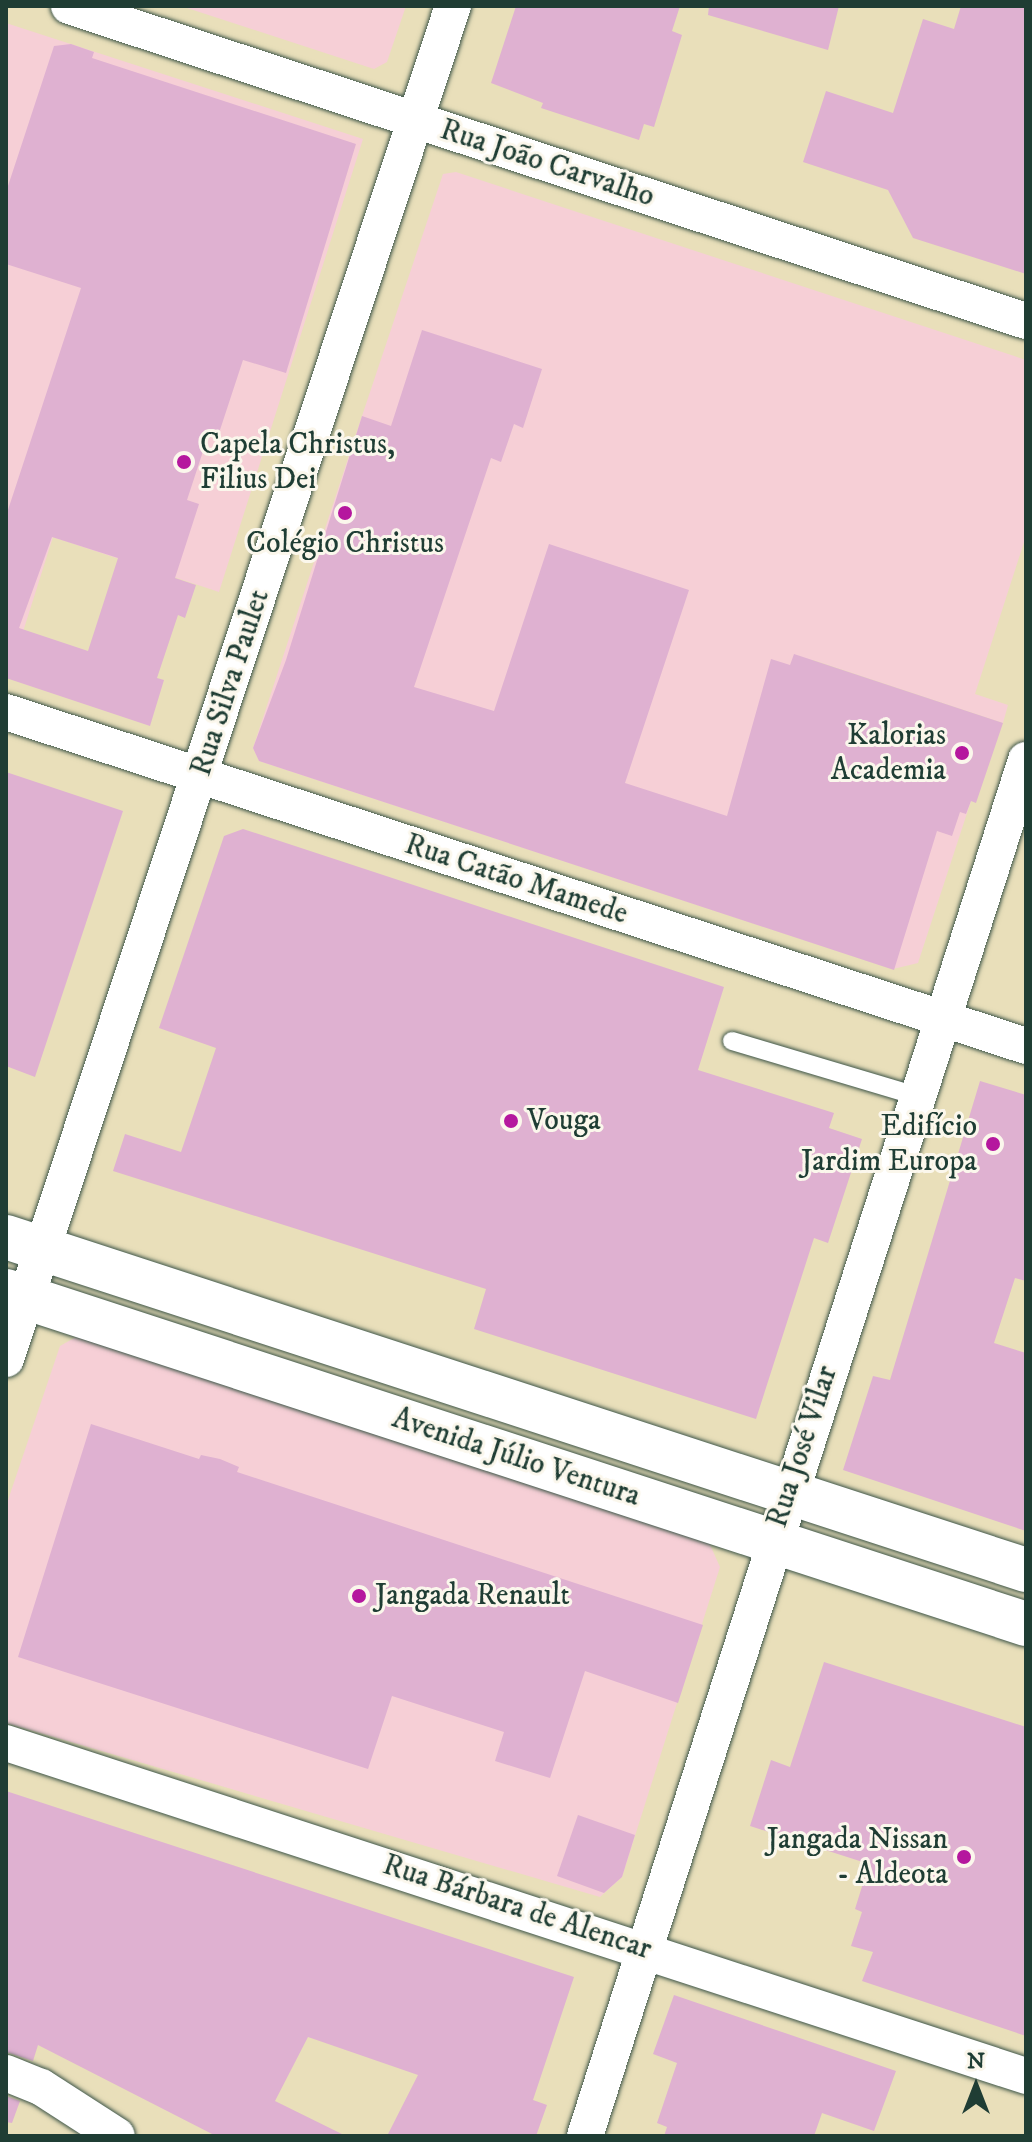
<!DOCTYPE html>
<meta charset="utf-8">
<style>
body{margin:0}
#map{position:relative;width:1032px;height:2142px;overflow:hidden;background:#e9dfba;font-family:"IM FELL DW Pica",serif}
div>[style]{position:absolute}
.built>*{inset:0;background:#f6cfd6}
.building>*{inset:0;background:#dfb1d1}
.roads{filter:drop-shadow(0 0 2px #3d5548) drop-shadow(0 0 2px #3d5548)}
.lane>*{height:18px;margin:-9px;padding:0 9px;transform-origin:9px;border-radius:9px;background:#fff}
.street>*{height:36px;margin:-18px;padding:0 18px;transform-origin:18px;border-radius:18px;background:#fff}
.primary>*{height:44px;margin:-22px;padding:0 22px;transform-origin:22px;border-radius:22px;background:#fff}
.dots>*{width:22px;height:22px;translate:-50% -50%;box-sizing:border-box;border:4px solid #fbf7ec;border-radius:50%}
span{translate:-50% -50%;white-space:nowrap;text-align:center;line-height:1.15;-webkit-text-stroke:6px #fbf7ec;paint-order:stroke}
.street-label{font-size:30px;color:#1f3d34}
.poi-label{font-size:30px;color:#1f3d34}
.left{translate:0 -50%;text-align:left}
.right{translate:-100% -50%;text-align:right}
.frame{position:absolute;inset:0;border:8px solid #1f3d34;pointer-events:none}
.north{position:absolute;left:936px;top:2046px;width:80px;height:80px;-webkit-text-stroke:6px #fbf7ec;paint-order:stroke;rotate:0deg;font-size:22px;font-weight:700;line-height:32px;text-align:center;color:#1f3d34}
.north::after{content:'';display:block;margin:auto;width:28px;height:36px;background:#1f3d34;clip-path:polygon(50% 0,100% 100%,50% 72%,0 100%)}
</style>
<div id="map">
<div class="built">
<div style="clip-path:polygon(181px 6px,406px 6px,387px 62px,374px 69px)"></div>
<div style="clip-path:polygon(6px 23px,363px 139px,219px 592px,53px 537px,8px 679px)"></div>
<div style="clip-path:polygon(456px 172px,1026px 360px,1026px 536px,975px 694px,1008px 705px,1003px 723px,813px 660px,788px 740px,971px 801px,918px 963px,893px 969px,259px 761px,253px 748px,362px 416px,443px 174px)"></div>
<div style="clip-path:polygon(83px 1333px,707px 1538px,720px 1567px,622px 1877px,600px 1897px,6px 1723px,6px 1506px,60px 1346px)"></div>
</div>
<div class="building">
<div style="clip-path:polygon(516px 6px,680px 6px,672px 31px,682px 35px,654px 127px,644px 124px,639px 140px,541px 108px,543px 103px,491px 83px)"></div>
<div style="clip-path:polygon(709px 6px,839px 6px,828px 50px,708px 15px)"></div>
<div style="clip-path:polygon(961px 6px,1026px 6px,1026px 274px,913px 238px,888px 190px,803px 162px,826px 91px,893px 113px,923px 19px,954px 29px)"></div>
<div style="clip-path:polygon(evenodd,71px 44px,94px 52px,92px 58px,356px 144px,286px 373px,243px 360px,219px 433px,210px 430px,187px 500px,199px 504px,175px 578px,196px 585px,185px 618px,178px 615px,157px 678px,164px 680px,150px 726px,6px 678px,6px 516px,81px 288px,6px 264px,6px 192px,54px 46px,71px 44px,52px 537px,118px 558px,88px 651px,19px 628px,52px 537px)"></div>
<div style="clip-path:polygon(422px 330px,542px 369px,523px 428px,514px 424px,501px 462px,491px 458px,414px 687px,494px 711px,549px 544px,689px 590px,625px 783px,727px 816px,771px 659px,790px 665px,794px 654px,1003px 723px,976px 803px,971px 801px,966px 814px,960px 812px,952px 836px,937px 831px,894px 970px,259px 761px,253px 748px,286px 660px,362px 416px,391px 426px)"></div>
<div style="clip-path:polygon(6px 772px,123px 811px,35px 1077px,6px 1066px)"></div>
<div style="clip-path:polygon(243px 829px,724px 987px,698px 1070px,834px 1113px,829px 1128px,862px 1139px,828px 1243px,814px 1238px,756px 1419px,474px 1329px,486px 1289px,113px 1171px,125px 1134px,181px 1152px,216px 1048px,159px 1028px,224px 836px)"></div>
<div style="clip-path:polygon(980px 1081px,1026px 1095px,1026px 1281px,1015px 1278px,994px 1343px,1026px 1353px,1026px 1531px,843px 1470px,873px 1376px,890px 1380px)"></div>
<div style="clip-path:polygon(91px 1424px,199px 1459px,201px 1455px,220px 1459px,239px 1467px,237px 1472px,703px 1625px,678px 1703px,585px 1671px,550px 1778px,495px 1761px,504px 1732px,392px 1696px,368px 1769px,18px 1657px)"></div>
<div style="clip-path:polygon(824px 1662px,1026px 1727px,1026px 2036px,862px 1981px,873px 1952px,851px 1946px,862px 1912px,855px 1909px,869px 1864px,750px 1826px,771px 1760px,790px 1767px)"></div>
<div style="clip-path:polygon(6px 1791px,574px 1977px,533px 2100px,547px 2105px,536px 2136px,387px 2136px,418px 2075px,308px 2037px,275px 2101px,346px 2136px,216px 2136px,38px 2045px,33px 2061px,6px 2052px)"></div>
<div style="clip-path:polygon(578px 1815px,635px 1835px,622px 1877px,604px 1893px,557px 1876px)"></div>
<div style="clip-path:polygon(674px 1995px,896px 2071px,874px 2131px,822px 2113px,814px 2136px,664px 2136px,667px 2127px,657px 2123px,677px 2063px,653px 2054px)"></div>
<div style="clip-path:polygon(6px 2096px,20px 2101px,12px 2123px,6px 2122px)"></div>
</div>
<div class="roads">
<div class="lane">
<div style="left:732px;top:1041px;width:193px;rotate:16.6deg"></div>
</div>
<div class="street">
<div style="left:69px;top:6px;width:1008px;rotate:18.22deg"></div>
<div style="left:6px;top:712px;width:1073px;rotate:18.13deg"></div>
<div style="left:6px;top:1359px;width:1425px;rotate:-71.72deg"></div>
<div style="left:6px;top:1743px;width:1073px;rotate:18.08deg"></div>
<div style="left:6px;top:2073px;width:38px;rotate:22deg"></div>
<div style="left:41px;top:2087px;width:90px;rotate:32.8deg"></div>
<div style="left:585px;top:2136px;width:1445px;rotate:-72.23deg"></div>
</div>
<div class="primary">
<div style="left:6px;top:1237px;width:1073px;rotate:18.08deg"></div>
<div style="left:6px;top:1291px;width:1073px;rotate:18.08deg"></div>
</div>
</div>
<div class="dots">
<div style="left:184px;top:462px;background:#b5179e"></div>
<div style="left:345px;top:513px;background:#b5179e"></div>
<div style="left:962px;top:753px;background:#b5179e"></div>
<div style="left:511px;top:1121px;background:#b5179e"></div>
<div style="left:993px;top:1144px;background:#b5179e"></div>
<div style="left:359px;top:1596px;background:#b5179e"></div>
<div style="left:964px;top:1857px;background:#b5179e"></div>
</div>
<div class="street-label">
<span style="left:547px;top:164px;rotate:18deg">Rua João Carvalho</span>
<span style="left:231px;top:683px;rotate:-72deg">Rua Silva Paulet</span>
<span style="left:516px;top:880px;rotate:18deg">Rua Catão Mamede</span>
<span style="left:803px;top:1447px;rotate:-72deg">Rua José Vilar</span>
<span style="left:516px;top:1458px;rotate:18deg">Avenida Júlio Ventura</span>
<span style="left:517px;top:1908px;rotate:18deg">Rua Bárbara de Alencar</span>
</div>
<div class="poi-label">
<span class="left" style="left:200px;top:462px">Capela Christus,<br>Filius Dei</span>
<span style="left:345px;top:544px">Colégio Christus</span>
<span class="right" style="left:946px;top:753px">Kalorias<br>Academia</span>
<span class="left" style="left:527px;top:1121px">Vouga</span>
<span class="right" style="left:977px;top:1144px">Edifício<br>Jardim Europa</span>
<span class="left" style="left:375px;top:1596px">Jangada Renault</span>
<span class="right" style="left:948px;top:1857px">Jangada Nissan<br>- Aldeota</span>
</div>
<div class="frame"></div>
<div class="north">N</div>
</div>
